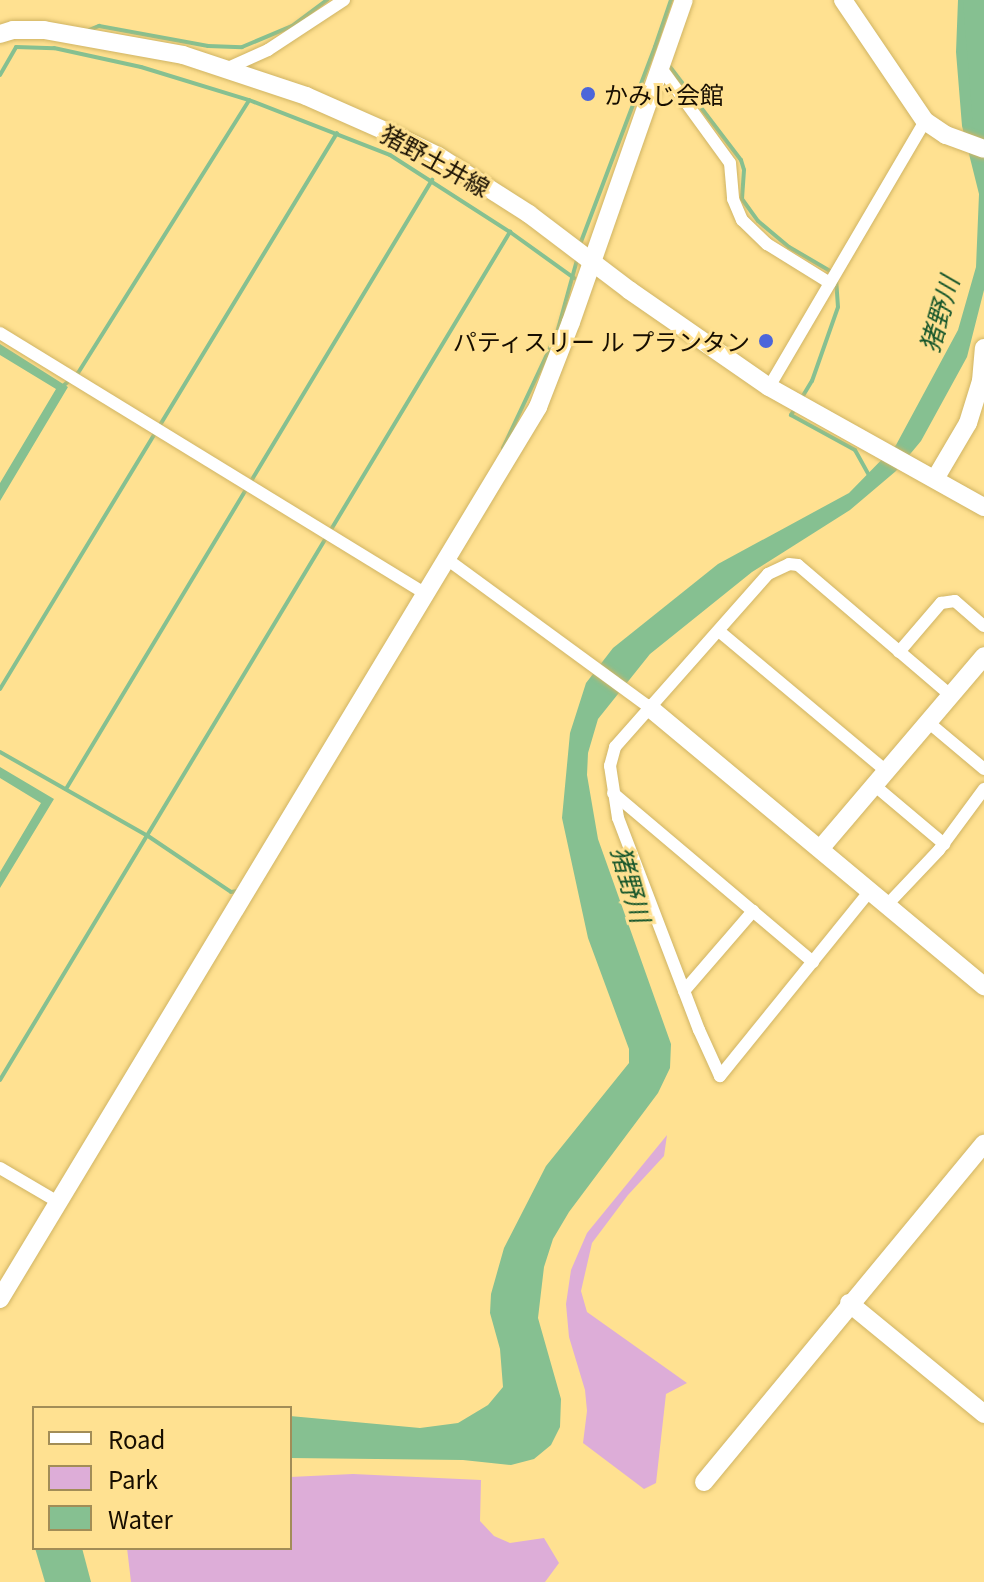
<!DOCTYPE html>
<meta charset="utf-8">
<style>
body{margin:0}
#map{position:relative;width:984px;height:1582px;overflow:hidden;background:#ffe191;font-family:Georgia,"Noto Sans JP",serif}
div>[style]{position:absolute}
.green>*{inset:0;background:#ddadd8}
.water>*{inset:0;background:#86c091}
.stream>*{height:4px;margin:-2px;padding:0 2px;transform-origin:2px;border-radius:2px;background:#86c091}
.river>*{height:22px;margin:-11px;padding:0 11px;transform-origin:11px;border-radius:11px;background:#86c091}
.roads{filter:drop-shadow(0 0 2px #d0b464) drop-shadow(0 0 2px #d0b464)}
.street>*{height:12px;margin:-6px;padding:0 6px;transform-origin:6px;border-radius:6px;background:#fff}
.secondary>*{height:18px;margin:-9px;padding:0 9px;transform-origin:9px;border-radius:9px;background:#fff}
.dots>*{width:22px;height:22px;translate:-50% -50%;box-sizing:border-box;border:4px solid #ffe191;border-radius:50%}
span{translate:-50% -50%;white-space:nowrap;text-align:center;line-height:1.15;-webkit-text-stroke:6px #ffe191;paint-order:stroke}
.poi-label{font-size:24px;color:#170e00}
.left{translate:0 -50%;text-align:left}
.right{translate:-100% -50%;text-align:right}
.street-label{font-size:24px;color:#170e00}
.water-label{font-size:26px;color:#15552a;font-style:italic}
.legend{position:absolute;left:32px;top:1406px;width:260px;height:144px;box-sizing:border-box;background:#ffe191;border:2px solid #a28d57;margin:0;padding:10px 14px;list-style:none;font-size:24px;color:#170e00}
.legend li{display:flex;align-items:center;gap:16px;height:40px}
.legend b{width:40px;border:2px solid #a28d57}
</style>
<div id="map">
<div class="green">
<div style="clip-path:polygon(667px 1135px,664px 1156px,628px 1195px,592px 1243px,581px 1291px,587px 1312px,687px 1383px,666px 1394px,656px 1483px,644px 1489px,583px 1443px,587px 1411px,585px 1390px,569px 1337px,566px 1304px,571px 1270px,587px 1233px)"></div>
<div style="clip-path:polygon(353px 1474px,481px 1480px,480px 1521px,494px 1536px,510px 1543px,544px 1538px,559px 1563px,545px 1582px,131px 1582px,127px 1548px,290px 1548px,290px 1477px)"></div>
</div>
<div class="water">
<div style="clip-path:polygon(958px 0,974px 0,984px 116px,984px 290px,967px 357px,921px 441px,896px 471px,850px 510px,752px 572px,650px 654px,598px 719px,588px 753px,587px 775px,598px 839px,671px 1044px,670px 1068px,658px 1093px,569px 1212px,553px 1239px,544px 1267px,538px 1318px,561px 1399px,560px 1427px,551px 1445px,534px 1459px,511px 1465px,463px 1460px,290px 1458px,290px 1416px,420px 1428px,458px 1423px,488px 1405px,503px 1387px,500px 1349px,490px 1313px,491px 1294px,504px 1248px,546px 1166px,629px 1063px,629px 1049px,588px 938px,562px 818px,570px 733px,586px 683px,613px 648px,718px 564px,849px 493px,896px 445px,958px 330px,976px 267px,979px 194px,962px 126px,956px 52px)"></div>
<div style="clip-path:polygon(0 344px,68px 387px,0 501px,0 483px,56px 389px,0 355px)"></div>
<div style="clip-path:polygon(0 767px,54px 799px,0 888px,0 872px,41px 803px,0 778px)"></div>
<div style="clip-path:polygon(35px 1548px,82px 1548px,91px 1582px,45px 1582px)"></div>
</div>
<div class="stream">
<div style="left:89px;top:30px;width:11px;rotate:-22deg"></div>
<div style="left:99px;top:26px;width:111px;rotate:10.4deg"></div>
<div style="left:208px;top:46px;width:34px;rotate:2deg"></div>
<div style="left:242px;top:47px;width:54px;rotate:-22.8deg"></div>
<div style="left:292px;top:26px;width:44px;rotate:-36.6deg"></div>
<div style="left:655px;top:47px;width:50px;rotate:-71.2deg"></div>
<div style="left:667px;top:63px;width:122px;rotate:52.7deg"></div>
<div style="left:741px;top:160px;width:10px;rotate:73deg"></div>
<div style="left:744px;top:170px;width:29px;rotate:94deg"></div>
<div style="left:742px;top:199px;width:27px;rotate:54deg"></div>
<div style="left:758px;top:221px;width:40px;rotate:40deg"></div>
<div style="left:789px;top:247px;width:50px;rotate:30.2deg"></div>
<div style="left:0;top:75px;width:32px;rotate:-60deg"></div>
<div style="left:16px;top:47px;width:38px;rotate:2deg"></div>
<div style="left:54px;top:48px;width:89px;rotate:12.3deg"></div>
<div style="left:141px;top:67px;width:113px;rotate:17deg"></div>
<div style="left:249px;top:100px;width:151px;rotate:21.3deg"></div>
<div style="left:390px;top:155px;width:143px;rotate:32.7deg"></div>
<div style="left:510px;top:232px;width:79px;rotate:35.7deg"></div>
<div style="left:579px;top:247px;width:214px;rotate:-69.2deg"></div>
<div style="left:63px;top:386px;width:20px;rotate:-41deg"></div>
<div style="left:78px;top:373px;width:322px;rotate:-57.9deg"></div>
<div style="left:801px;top:399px;width:21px;rotate:-59deg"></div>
<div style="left:812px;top:381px;width:78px;rotate:-70.6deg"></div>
<div style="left:838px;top:307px;width:27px;rotate:-94deg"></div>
<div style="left:797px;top:406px;width:11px;rotate:124deg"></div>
<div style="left:791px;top:415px;width:73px;rotate:28.7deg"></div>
<div style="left:855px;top:450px;width:29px;rotate:61deg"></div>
<div style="left:503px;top:448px;width:127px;rotate:-64.8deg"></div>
<div style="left:557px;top:333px;width:76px;rotate:-74.7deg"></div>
<div style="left:0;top:689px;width:650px;rotate:-58.78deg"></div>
<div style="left:0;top:752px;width:170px;rotate:29.6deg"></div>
<div style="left:148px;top:836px;width:100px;rotate:34deg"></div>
<div style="left:231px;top:892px;width:7px;rotate:-8deg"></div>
<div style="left:66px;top:789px;width:711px;rotate:-58.99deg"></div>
<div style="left:0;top:1080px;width:990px;rotate:-58.98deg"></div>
</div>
<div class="river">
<div style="left:974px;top:0;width:124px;rotate:85.4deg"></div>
</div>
<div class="roads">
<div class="street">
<div style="left:228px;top:68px;width:44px;rotate:-24.2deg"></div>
<div style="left:268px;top:50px;width:91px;rotate:-33.3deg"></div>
<div style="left:661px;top:68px;width:117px;rotate:54deg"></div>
<div style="left:730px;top:163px;width:36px;rotate:85deg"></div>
<div style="left:733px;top:199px;width:23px;rotate:67deg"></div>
<div style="left:742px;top:220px;width:35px;rotate:44deg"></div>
<div style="left:767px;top:244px;width:74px;rotate:31.8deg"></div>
<div style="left:0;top:333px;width:500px;rotate:31.5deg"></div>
<div style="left:769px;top:387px;width:308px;rotate:-59.6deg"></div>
<div style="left:448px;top:560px;width:250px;rotate:36.2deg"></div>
<div style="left:720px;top:632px;width:217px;rotate:39.9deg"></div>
<div style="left:899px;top:652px;width:65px;rotate:-49.4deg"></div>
<div style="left:941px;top:603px;width:14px;rotate:-8deg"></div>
<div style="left:955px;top:601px;width:38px;rotate:41deg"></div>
<div style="left:928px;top:722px;width:73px;rotate:40deg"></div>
<div style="left:874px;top:785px;width:92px;rotate:40.1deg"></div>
<div style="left:613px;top:793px;width:262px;rotate:40.2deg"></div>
<div style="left:869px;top:892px;width:237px;rotate:129deg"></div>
<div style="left:720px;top:1076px;width:51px;rotate:-114.5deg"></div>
<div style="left:699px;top:1030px;width:227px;rotate:-110.9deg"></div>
<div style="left:618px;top:818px;width:53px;rotate:-98.7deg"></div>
<div style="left:610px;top:766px;width:20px;rotate:-75deg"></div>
<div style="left:615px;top:747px;width:231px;rotate:-48.5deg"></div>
<div style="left:768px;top:574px;width:23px;rotate:-25deg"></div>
<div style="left:789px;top:564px;width:9px;rotate:6deg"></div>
<div style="left:798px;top:565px;width:200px;rotate:40.5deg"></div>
<div style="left:886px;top:906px;width:77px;rotate:-46.6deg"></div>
<div style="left:939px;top:850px;width:76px;rotate:-53.6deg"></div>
<div style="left:684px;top:991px;width:106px;rotate:-49.2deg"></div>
<div style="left:0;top:1168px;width:67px;rotate:30.4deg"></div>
</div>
<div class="secondary">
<div style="left:843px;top:0;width:146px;rotate:55.9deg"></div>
<div style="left:925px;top:121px;width:25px;rotate:34deg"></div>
<div style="left:946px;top:135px;width:40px;rotate:20.2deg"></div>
<div style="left:0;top:34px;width:14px;rotate:-17deg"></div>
<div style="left:13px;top:30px;width:31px"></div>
<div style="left:44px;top:30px;width:141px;rotate:10.2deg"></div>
<div style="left:183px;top:55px;width:130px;rotate:18.4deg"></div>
<div style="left:306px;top:96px;width:102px;rotate:23.8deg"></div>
<div style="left:399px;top:137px;width:43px;rotate:26deg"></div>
<div style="left:438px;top:156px;width:108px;rotate:32.5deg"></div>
<div style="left:529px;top:214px;width:126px;rotate:37.2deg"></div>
<div style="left:629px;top:290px;width:170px;rotate:34.7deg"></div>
<div style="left:769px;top:387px;width:246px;rotate:29.2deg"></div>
<div style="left:935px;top:479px;width:65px;rotate:-59.5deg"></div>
<div style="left:968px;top:423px;width:44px;rotate:-72.8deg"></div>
<div style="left:981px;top:381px;width:33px;rotate:-85deg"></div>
<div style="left:650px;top:708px;width:435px;rotate:39.8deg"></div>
<div style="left:820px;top:849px;width:253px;rotate:-49.6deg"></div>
<div style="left:0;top:1299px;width:1042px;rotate:-58.9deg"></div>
<div style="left:538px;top:407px;width:91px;rotate:-68.8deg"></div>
<div style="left:571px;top:322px;width:341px;rotate:-70.7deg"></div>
<div style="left:849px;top:1303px;width:175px;rotate:39.4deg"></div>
<div style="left:704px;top:1482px;width:439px;rotate:-50.4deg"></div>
</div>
</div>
<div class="dots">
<div style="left:588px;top:94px;background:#4c66da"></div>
<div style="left:766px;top:341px;background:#4c66da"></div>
</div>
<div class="poi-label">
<span class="left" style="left:604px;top:94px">かみじ会館</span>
<span class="right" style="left:750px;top:341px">パティスリー ル プランタン</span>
</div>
<div class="street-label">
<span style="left:436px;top:160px;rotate:29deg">猪野土井線</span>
</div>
<div class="water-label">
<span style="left:938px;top:314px;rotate:-74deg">猪野川</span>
<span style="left:632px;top:884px;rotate:74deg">猪野川</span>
</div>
<ul class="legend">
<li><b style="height:10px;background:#fff"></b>Road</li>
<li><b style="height:22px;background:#ddadd8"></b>Park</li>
<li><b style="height:22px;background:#86c091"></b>Water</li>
</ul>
</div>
